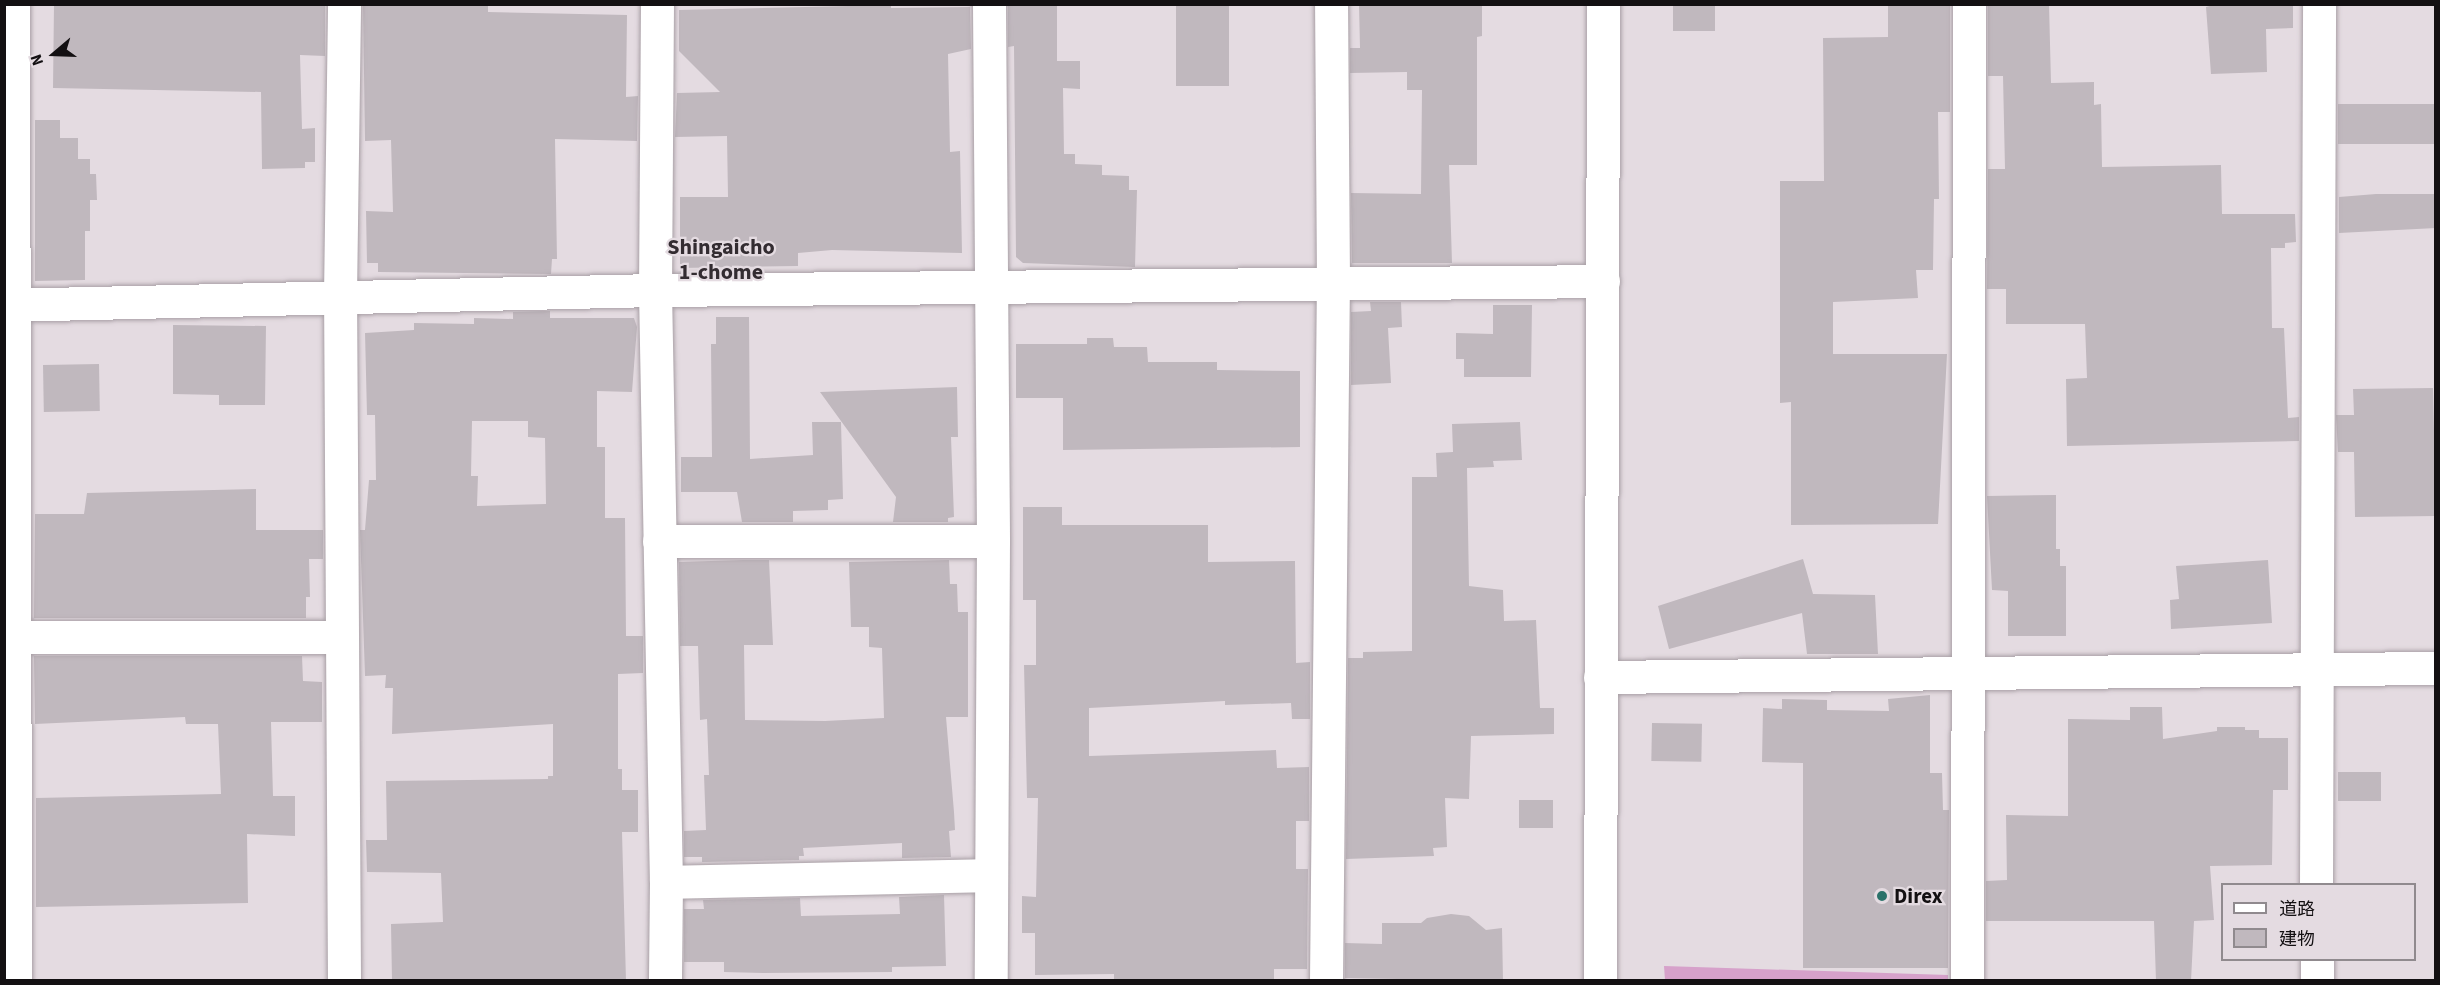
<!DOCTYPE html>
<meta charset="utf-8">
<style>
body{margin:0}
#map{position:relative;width:2440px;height:985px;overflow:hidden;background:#e4dbe1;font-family:"Source Sans 3","Noto Sans JP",sans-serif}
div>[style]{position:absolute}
.green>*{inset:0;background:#d6a1ca}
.building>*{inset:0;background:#c0b8be;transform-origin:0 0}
.roads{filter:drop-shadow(0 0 2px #a89fa5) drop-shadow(0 0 2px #a89fa5)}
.minor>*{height:33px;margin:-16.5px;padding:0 16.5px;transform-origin:16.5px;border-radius:16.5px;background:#fff}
.tertiary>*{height:33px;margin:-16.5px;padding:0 16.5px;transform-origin:16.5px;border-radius:16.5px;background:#fff}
.dots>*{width:16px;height:16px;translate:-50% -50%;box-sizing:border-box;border:3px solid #e4dbe1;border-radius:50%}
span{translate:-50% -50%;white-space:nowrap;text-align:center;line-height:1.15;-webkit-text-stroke:4.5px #e4dbe1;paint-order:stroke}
.poi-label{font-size:21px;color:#131012;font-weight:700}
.left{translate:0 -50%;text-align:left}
.neighbourhood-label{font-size:22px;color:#332c31;font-weight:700}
.frame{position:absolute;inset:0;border:6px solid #131012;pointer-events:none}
.legend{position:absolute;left:2221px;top:883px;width:195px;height:78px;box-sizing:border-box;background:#e4dbe1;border:2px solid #908a8e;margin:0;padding:8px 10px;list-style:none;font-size:18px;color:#131012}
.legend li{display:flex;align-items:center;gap:12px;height:30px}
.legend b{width:30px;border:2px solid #908a8e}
.north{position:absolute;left:24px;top:24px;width:60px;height:60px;-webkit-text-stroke:4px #e4dbe1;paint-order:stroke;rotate:251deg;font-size:16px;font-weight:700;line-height:24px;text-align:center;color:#131012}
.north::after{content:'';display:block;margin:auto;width:21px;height:27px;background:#131012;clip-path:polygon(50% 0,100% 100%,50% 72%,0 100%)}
</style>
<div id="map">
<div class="green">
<div style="clip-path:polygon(1664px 966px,1948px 975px,1948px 980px,1665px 980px)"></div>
</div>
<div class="building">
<div style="clip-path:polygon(54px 4px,325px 4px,325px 56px,300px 55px,302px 129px,315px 128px,315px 162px,305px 162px,305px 168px,262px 169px,261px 92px,53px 88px)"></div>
<div style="clip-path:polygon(363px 4px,488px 4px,488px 12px,627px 15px,626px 97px,638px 96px,637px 141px,555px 139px,557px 259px,552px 259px,551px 274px,378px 272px,378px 263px,367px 263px,366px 211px,393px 212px,391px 140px,365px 141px)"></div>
<div style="clip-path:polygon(1057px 4px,1057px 61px,1080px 61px,1080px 89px,1063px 88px,1064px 154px,1075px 154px,1075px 164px,1102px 165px,1102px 175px,1129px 176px,1129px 190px,1137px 190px,1135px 267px,1023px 263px,1016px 257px,1014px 46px,1008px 47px,1008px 6px)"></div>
<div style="left:1176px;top:4px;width:53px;height:82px"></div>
<div style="clip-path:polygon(1359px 4px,1482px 4px,1482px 36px,1477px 37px,1477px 165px,1449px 165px,1452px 263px,1352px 263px,1351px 193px,1421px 194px,1422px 90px,1407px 90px,1407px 72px,1350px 73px,1350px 48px,1360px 48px)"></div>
<div style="left:1673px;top:4px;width:42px;height:27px"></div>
<div style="clip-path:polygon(1888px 4px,1950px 4px,1950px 112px,1938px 112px,1939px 199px,1934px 199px,1933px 270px,1916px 270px,1918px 298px,1833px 302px,1833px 354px,1947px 354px,1938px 524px,1791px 525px,1791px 402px,1780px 403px,1780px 181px,1824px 181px,1823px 38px,1888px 37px)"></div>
<div style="clip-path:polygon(1988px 4px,2049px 4px,2051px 83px,2094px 82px,2094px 105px,2101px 104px,2102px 167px,2221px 165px,2222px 214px,2295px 214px,2296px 242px,2285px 243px,2285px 248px,2271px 248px,2272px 328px,2284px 328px,2288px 418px,2299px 417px,2299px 441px,2067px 446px,2066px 379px,2087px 378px,2085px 324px,2006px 324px,2006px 289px,1987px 289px,1988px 169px,2005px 169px,2003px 76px,1988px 76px)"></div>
<div style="clip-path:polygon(2217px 4px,2293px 4px,2293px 28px,2266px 29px,2267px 72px,2211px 74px,2206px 7px)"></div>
<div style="clip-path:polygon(891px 5px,891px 8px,970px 7px,971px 49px,948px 54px,950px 152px,960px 151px,962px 253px,832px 250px,798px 253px,798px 266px,680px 268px,680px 197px,728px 197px,727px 136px,675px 137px,677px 93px,720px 92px,679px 51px,679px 10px)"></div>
<div style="left:2436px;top:104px;width:40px;height:98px;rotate:90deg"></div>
<div style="clip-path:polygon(35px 120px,60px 120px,60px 138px,78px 138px,78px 159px,90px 159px,90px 174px,96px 174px,97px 200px,90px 200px,90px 231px,85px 231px,85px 280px,35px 281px)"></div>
<div style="clip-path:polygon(2376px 194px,2436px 194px,2436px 228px,2339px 233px,2339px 197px)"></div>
<div style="clip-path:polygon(1370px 302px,1401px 302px,1402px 327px,1388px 328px,1391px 383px,1351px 385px,1351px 312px,1371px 311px)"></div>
<div style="clip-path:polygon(1493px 305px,1532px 305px,1531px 377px,1464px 377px,1464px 359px,1456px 359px,1456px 333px,1493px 334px)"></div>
<div style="clip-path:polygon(evenodd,550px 311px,550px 318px,634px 318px,637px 327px,632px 392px,597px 391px,597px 447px,605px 447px,605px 518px,625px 518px,626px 636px,643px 636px,643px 673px,618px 674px,618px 769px,622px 769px,622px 790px,638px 790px,638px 832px,622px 832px,626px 981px,392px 981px,391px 924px,443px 922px,441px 873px,367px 872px,366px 840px,387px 840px,386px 781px,548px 779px,548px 776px,553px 776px,553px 724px,392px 734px,393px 688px,385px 688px,386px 675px,365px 676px,360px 530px,365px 530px,369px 480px,376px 480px,375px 415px,367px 415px,365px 333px,414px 330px,414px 323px,474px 324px,474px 318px,513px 319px,513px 312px,550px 311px,472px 421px,528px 421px,528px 437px,545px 438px,546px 504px,477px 506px,478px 476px,471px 476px,472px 421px)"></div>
<div style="clip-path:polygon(716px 317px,749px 317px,750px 459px,813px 455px,812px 422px,841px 422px,843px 499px,828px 500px,828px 510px,793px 511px,793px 522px,742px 522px,737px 492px,681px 492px,681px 457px,712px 457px,711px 344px,716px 344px)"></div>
<div style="clip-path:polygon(173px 325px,266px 326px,265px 405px,219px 405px,219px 395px,173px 394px)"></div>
<div style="clip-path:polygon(1087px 338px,1113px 338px,1114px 347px,1147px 347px,1148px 362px,1217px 362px,1217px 370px,1300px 371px,1300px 447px,1063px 450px,1063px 398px,1016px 398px,1016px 344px,1087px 344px)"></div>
<div style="left:99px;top:364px;width:47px;height:56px;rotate:89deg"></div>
<div style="clip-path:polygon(957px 387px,958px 437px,951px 437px,954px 517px,948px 518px,948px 522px,893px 522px,896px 497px,820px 392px)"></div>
<div style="clip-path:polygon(2433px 388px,2436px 516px,2355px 517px,2354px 452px,2338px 452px,2336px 415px,2354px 415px,2353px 389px)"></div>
<div style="clip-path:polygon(1520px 422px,1522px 460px,1493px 461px,1494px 467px,1467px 468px,1469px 586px,1503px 590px,1504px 621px,1536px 620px,1540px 708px,1554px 708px,1554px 734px,1471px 736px,1469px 799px,1445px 798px,1447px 847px,1433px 848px,1434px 856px,1346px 859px,1348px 658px,1363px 658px,1363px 652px,1412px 651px,1412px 477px,1437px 477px,1436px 453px,1453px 452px,1452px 424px)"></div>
<div style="clip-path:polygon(256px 489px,256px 530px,323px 530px,323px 559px,309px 559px,310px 597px,306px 597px,306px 618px,34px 618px,35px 514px,84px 514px,87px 493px)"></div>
<div style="clip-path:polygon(2056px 495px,2056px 549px,2060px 549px,2060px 566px,2066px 566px,2066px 636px,2008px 636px,2008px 591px,1992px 590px,1987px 496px)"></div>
<div style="clip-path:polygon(1023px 507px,1062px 507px,1062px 525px,1208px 525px,1208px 562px,1295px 561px,1296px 663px,1310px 662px,1310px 719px,1292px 719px,1291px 703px,1225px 705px,1225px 701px,1089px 708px,1089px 756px,1276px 750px,1277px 768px,1309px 767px,1309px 821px,1296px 821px,1296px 869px,1308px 869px,1307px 969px,1274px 969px,1274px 981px,1114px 981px,1114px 974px,1035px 975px,1035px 933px,1022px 933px,1022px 896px,1036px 897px,1038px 798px,1027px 798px,1024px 665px,1036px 665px,1036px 600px,1023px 600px)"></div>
<div style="clip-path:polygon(1803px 559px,1813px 594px,1875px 595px,1878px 654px,1807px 654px,1802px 613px,1669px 649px,1658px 606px)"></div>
<div style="clip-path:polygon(743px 560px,769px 560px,773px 645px,744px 645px,745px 720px,825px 721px,884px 718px,882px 648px,869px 647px,869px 627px,851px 627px,849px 562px,949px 560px,950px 584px,957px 584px,958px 612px,968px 612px,968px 717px,946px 717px,954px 812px,955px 830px,949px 831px,951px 857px,902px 858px,902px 843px,803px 848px,804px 856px,799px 856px,799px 860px,702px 862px,702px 857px,684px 857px,684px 831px,706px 830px,704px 775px,709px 775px,707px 719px,700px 720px,698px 646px,680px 646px,679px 562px)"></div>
<div style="clip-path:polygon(2268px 560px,2272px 623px,2171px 629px,2170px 600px,2179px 599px,2176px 566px)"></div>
<div style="clip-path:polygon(34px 656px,302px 656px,303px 681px,322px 682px,322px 722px,271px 722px,273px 796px,295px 796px,295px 836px,247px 834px,248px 903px,36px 907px,36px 798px,221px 794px,218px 724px,186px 724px,185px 717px,35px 724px)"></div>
<div style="clip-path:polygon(1930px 695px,1930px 773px,1942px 773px,1943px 810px,1949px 810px,1948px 968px,1803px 968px,1803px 763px,1762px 762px,1763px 708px,1782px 709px,1782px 699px,1827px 700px,1827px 710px,1889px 711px,1888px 699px)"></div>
<div style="clip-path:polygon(2130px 707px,2162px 707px,2163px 739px,2217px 731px,2217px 727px,2245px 727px,2245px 730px,2259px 730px,2259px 738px,2288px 738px,2288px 790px,2273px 790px,2272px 865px,2210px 866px,2214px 920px,2194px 921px,2191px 981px,2156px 981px,2154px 921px,1986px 921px,1986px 881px,2007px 880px,2006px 815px,2068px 816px,2068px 719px,2130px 720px)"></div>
<div style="left:1652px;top:723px;width:50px;height:38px;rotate:1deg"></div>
<div style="left:2338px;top:772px;width:43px;height:29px"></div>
<div style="left:1519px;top:800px;width:34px;height:28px"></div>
<div style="clip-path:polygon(944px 895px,946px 966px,892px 967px,892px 972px,763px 973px,724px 972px,724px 962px,684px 962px,684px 909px,704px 909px,703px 900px,800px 898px,801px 916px,900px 914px,899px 897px)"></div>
<div style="clip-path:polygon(1451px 914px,1469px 916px,1486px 930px,1502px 928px,1503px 981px,1345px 978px,1345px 943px,1382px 944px,1382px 923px,1421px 923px,1427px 918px)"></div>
</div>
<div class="roads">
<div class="minor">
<div style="left:13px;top:4px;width:976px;rotate:89.88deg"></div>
<div style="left:657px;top:4px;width:286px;rotate:90.4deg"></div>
<div style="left:655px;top:290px;width:592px;rotate:88.94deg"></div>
<div style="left:666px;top:882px;width:98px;rotate:90.6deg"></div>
<div style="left:4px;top:305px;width:651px;rotate:-1.32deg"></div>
<div style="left:655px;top:290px;width:948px;rotate:-0.54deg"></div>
<div style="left:659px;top:541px;width:334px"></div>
<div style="left:13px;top:637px;width:329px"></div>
<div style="left:1600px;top:677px;width:836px;rotate:-0.62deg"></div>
<div style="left:666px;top:882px;width:325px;rotate:-1.2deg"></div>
<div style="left:2316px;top:884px;width:880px;rotate:-89.8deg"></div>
<div style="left:2317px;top:960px;width:20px;rotate:90deg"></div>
<div style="left:344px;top:980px;width:685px;rotate:-90.33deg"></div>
<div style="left:340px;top:295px;width:291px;rotate:-89.2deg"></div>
<div style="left:1326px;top:980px;width:699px;rotate:-89.43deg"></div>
<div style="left:1333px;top:281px;width:277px;rotate:-90.4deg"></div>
<div style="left:1967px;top:980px;width:976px;rotate:-89.88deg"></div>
</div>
<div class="tertiary">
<div style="left:989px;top:4px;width:537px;rotate:89.57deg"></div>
<div style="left:993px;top:541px;width:439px;rotate:90.3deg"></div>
<div style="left:1600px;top:980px;width:976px;rotate:-89.82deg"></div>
</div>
</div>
<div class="dots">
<div style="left:1882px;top:896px;background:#2b726a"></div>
</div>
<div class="poi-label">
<span class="left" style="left:1894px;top:896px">Direx</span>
</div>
<div class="neighbourhood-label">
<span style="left:721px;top:260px">Shingaicho<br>1-chome</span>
</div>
<div class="frame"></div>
<ul class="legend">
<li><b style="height:8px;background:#fff"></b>道路</li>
<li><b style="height:16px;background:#c0b8be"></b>建物</li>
</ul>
<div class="north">N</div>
</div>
